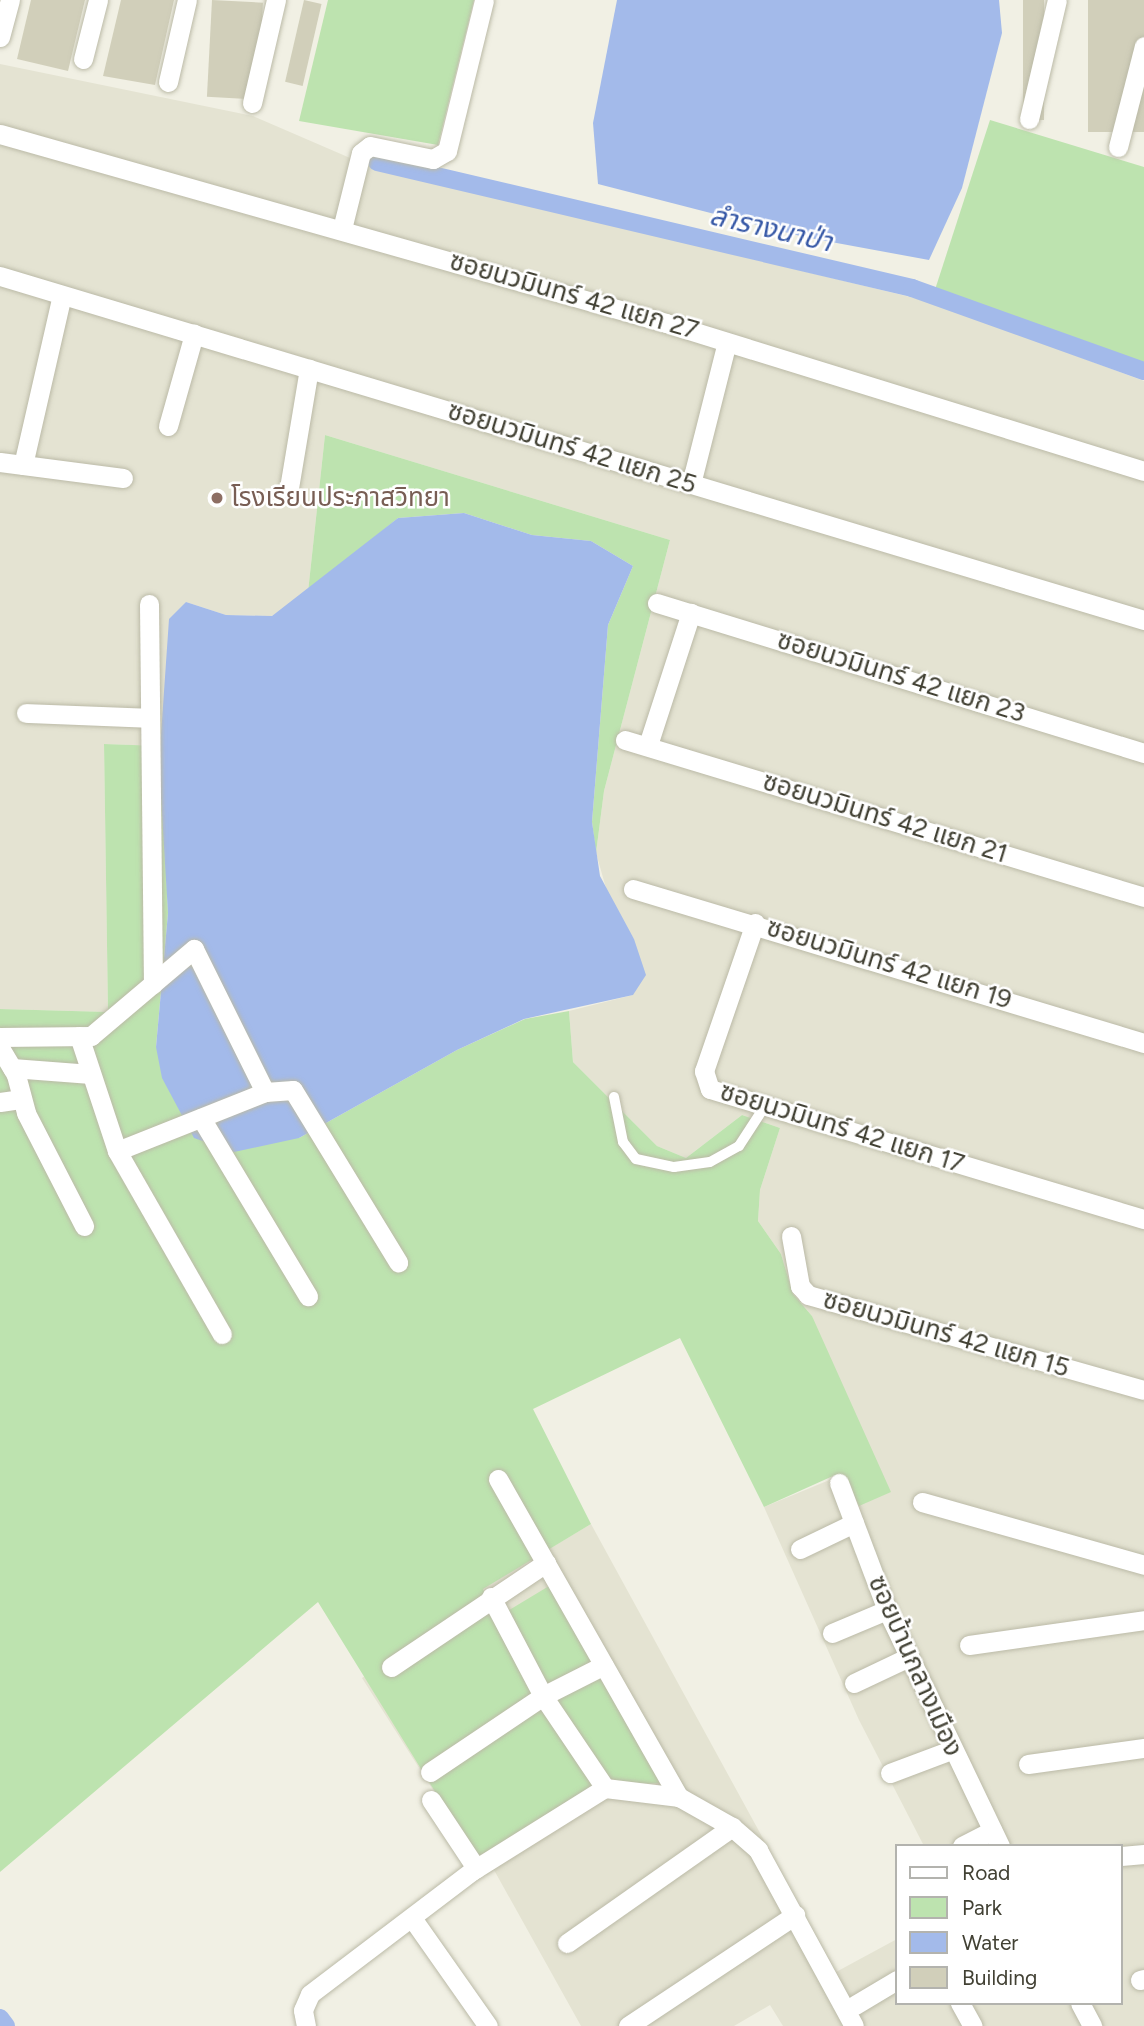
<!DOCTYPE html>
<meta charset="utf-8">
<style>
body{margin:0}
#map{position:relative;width:1144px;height:2026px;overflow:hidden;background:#f1f0e4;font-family:Figtree,"Noto Sans Thai",sans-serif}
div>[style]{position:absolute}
.residential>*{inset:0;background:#e4e3d2}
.green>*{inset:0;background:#bde3af}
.water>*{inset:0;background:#a3baea}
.canal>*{height:18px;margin:-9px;padding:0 9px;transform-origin:9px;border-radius:9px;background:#a3baea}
.building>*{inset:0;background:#d1cfba;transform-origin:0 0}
.roads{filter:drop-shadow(0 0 2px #bbbaa7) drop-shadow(0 0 2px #bbbaa7)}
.lane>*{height:10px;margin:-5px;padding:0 5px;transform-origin:5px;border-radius:5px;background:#fff}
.street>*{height:19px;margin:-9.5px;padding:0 9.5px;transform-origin:9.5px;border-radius:9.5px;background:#fff}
.dots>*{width:19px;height:19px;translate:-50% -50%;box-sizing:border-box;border:4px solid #fff;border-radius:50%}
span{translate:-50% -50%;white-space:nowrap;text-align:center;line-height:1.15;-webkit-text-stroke:5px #fff;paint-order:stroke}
.street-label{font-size:26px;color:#424134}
.education-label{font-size:26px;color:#785e54}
.left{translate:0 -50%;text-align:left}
.water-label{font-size:28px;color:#3658a6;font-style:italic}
.legend{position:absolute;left:895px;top:1844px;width:228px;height:161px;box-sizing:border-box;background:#fff;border:2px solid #b3b3ae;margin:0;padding:9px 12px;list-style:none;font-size:21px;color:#424134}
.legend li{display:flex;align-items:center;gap:14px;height:35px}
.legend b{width:35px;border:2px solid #b3b3ae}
</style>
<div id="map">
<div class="residential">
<div style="clip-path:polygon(0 64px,253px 116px,371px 167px,931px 302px,1144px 381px,1144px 2026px,783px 2026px,770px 2005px,734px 2026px,581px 2026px,494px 1870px,487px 1875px,362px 1678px,483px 1588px,591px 1524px,836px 1972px,897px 1939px,897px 2003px,1121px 2003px,1121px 1846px,924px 1846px,859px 1720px,764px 1507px,844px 1474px,812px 1316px,793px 1294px,781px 1254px,758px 1221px,760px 1190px,780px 1128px,742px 1115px,686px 1158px,657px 1146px,573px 1062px,569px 1011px,633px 995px,634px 939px,610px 902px,596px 853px,604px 791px,670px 540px,325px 435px,308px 592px,272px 616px,226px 615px,186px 602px,168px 654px,161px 746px,104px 744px,108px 1012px,0 1009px)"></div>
</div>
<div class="green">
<div style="clip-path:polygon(328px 0,474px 0,438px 145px,299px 121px)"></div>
<div style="clip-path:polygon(990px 120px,1144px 167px,1144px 365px,931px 302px)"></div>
<div style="clip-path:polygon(325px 435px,670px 540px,604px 791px,596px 853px,592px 822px,608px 625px,633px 566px,591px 541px,532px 535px,464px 513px,398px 518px,308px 592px)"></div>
<div style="clip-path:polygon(104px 744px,161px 746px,168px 913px,156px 1047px,299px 1138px,457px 1050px,525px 1019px,569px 1011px,573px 1062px,657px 1146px,686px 1158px,742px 1115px,780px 1128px,760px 1190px,758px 1221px,781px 1254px,793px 1294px,812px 1316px,891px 1492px,859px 1506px,844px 1475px,833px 1476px,764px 1507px,680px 1338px,533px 1409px,591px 1524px,483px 1589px,496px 1618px,554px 1583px,662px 1783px,594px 1786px,476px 1858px,318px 1602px,0 1872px,0 1009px,108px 1012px)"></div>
</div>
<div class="water">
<div style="clip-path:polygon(617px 0,999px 0,1002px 33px,962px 188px,929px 260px,804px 237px,598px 184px,593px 123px)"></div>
<div style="clip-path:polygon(464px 513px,532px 535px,591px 541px,633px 566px,608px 625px,592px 822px,600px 876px,634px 939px,646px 975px,633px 995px,524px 1019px,457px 1050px,299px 1138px,234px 1152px,194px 1138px,162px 1078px,156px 1047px,168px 913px,159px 764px,169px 619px,186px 602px,226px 615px,272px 616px,398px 518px)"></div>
</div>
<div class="canal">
<div style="left:377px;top:162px;width:550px;rotate:13.25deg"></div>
<div style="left:912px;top:288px;width:246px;rotate:19.7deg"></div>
<div style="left:0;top:2018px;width:10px;rotate:53deg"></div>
</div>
<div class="building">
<div style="clip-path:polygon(31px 0,85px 0,68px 71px,17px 59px)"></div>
<div style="clip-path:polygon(121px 0,174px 0,155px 85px,103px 76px)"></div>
<div style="left:212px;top:0;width:51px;height:97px;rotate:3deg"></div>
<div style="left:304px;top:0;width:18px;height:84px;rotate:13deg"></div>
<div style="left:1023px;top:0;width:21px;height:120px"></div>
<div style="left:1088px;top:0;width:56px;height:132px"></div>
</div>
<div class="roads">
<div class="lane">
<div style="left:614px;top:1097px;width:46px;rotate:78.7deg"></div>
<div style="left:623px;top:1142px;width:21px;rotate:53deg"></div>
<div style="left:636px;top:1159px;width:39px;rotate:12deg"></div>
<div style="left:674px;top:1167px;width:36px;rotate:-8deg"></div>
<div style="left:710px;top:1162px;width:33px;rotate:-29deg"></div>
<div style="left:739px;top:1146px;width:48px;rotate:-57deg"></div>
</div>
<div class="street">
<div style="left:0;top:37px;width:38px;rotate:-75deg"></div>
<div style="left:83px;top:59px;width:61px;rotate:-75.7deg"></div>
<div style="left:168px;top:82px;width:84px;rotate:-77deg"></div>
<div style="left:252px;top:103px;width:106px;rotate:-76.9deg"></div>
<div style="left:1029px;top:119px;width:122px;rotate:-76.8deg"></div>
<div style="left:0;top:134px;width:692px;rotate:15.84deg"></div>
<div style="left:666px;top:323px;width:500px;rotate:17.2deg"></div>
<div style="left:1118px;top:147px;width:104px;rotate:-75.6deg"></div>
<div style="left:342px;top:229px;width:78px;rotate:-76deg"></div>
<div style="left:361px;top:153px;width:11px;rotate:-38deg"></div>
<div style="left:370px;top:146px;width:64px;rotate:11.7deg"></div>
<div style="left:433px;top:159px;width:16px;rotate:-30deg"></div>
<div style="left:447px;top:151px;width:155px;rotate:-76.2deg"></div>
<div style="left:0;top:276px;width:1195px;rotate:16.74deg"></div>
<div style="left:168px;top:426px;width:96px;rotate:-74.2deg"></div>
<div style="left:0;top:462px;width:124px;rotate:7.4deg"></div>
<div style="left:23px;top:465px;width:174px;rotate:-77.1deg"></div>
<div style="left:691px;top:484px;width:146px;rotate:-75.8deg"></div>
<div style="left:289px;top:488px;width:121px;rotate:-80.5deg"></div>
<div style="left:657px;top:603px;width:510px;rotate:17.12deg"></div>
<div style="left:149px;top:604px;width:380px;rotate:89.4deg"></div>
<div style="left:26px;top:713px;width:124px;rotate:2.3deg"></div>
<div style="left:625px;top:740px;width:542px;rotate:16.83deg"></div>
<div style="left:648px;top:745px;width:139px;rotate:-72deg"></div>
<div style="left:633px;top:889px;width:534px;rotate:16.77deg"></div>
<div style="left:755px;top:923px;width:157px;rotate:109deg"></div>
<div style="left:704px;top:1071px;width:19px;rotate:72deg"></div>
<div style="left:710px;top:1089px;width:453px;rotate:16.7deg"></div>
<div style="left:79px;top:1036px;width:121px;rotate:71.7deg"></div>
<div style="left:117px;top:1151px;width:211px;rotate:60.2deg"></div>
<div style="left:0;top:1037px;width:91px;rotate:-0.6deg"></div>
<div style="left:91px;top:1036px;width:135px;rotate:-40.2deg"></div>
<div style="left:194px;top:949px;width:160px;rotate:63.6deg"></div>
<div style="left:265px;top:1092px;width:28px;rotate:-4deg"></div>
<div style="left:293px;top:1090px;width:202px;rotate:58.6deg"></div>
<div style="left:0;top:1048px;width:31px;rotate:59deg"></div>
<div style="left:16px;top:1075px;width:39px;rotate:75deg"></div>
<div style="left:26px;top:1113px;width:127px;rotate:62.8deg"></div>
<div style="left:12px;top:1068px;width:79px;rotate:4.3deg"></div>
<div style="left:0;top:1102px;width:22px;rotate:-8deg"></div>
<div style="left:201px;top:1118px;width:208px;rotate:59deg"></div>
<div style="left:117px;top:1151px;width:159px;rotate:-21.7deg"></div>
<div style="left:791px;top:1236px;width:51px;rotate:79.8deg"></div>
<div style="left:800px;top:1286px;width:12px;rotate:48deg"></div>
<div style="left:808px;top:1295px;width:349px;rotate:15.8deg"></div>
<div style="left:498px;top:1479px;width:366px;rotate:60.4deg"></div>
<div style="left:839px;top:1483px;width:136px;rotate:69.3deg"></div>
<div style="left:887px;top:1610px;width:262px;rotate:64.4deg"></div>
<div style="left:922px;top:1502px;width:231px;rotate:15.8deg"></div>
<div style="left:800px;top:1549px;width:60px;rotate:-25.7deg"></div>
<div style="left:491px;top:1597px;width:112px;rotate:62.3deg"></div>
<div style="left:543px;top:1696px;width:111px;rotate:56deg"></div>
<div style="left:832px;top:1633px;width:60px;rotate:-22.7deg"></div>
<div style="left:969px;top:1645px;width:177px;rotate:-8.1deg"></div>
<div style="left:391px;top:1667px;width:187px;rotate:-33.9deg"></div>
<div style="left:854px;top:1683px;width:61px;rotate:-25.3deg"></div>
<div style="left:1028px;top:1764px;width:117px;rotate:-7.9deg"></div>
<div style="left:430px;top:1772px;width:136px;rotate:-33.9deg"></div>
<div style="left:543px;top:1696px;width:68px;rotate:-26.9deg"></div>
<div style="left:890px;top:1773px;width:65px;rotate:-20.7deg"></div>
<div style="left:431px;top:1800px;width:82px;rotate:56.5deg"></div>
<div style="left:962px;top:1846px;width:34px;rotate:-27deg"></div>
<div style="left:1121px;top:1856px;width:23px;rotate:-5deg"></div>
<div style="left:412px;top:1918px;width:132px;rotate:54.9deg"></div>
<div style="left:567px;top:1943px;width:202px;rotate:-35.1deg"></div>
<div style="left:1140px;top:1980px;width:4px;rotate:-14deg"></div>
<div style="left:960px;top:2003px;width:26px;rotate:61deg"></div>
<div style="left:1080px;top:2003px;width:26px;rotate:62deg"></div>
<div style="left:855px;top:2005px;width:49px;rotate:-30.8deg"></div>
<div style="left:306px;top:2026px;width:16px;rotate:-101deg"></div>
<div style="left:303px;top:2010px;width:17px;rotate:-66deg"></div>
<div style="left:310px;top:1994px;width:203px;rotate:-37.2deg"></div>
<div style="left:472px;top:1871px;width:157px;rotate:-32deg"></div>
<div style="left:605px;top:1788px;width:75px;rotate:6.9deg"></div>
<div style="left:679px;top:1797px;width:61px;rotate:29.5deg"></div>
<div style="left:732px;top:1827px;width:35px;rotate:41deg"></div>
<div style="left:758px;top:1850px;width:200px;rotate:61.4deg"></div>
<div style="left:628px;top:2026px;width:201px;rotate:-33.6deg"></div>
</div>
</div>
<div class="dots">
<div style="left:217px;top:498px;background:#8d6e63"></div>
</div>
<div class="street-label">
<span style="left:574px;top:296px;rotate:16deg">ซอยนวมินทร์ 42 แยก 27</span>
<span style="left:572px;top:448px;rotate:17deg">ซอยนวมินทร์ 42 แยก 25</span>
<span style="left:901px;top:677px;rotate:17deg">ซอยนวมินทร์ 42 แยก 23</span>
<span style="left:885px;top:818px;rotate:17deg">ซอยนวมินทร์ 42 แยก 21</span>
<span style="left:889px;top:964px;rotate:17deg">ซอยนวมินทร์ 42 แยก 19</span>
<span style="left:842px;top:1128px;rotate:17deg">ซอยนวมินทร์ 42 แยก 17</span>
<span style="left:946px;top:1334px;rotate:16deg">ซอยนวมินทร์ 42 แยก 15</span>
<span style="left:915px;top:1666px;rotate:66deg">ซอยบ้านกลางเมือง</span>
</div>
<div class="education-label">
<span class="left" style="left:231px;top:498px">โรงเรียนประภาสวิทยา</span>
</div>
<div class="water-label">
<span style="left:771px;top:228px;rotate:13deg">ลำรางนาป่า</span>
</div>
<ul class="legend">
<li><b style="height:9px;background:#fff"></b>Road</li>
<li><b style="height:19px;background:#bde3af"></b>Park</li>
<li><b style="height:19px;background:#a3baea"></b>Water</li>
<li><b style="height:19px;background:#d1cfba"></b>Building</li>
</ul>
</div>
